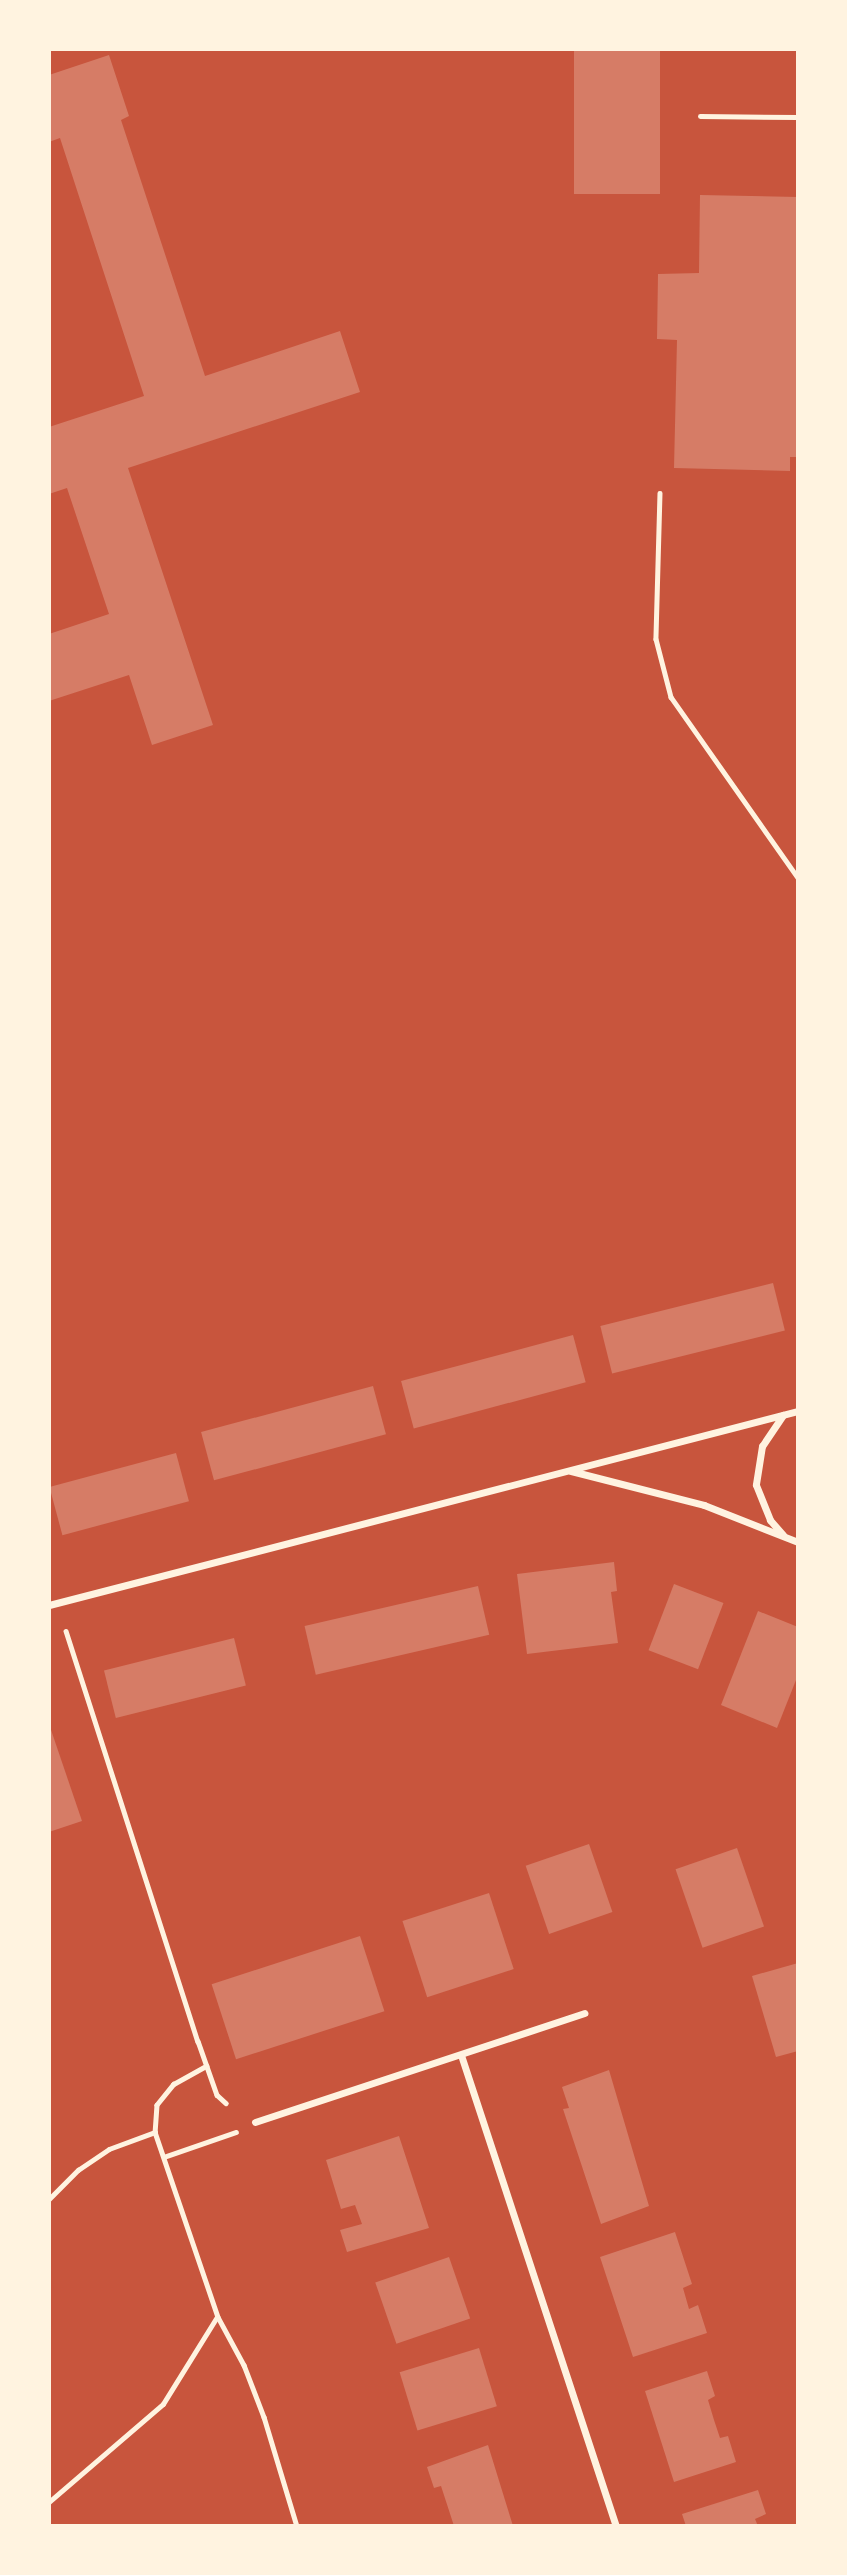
<!DOCTYPE html>
<style>
body{margin:0}
#map{position:relative;width:847px;height:2575px;overflow:hidden;background:#c8553d;font-family:"DejaVu Sans",sans-serif}
div>[style]{position:absolute}
.building>*{inset:0;background:#d67c66;transform-origin:0 0}
.path>*{height:4.5px;margin:-2.25px;padding:0 2.25px;transform-origin:2.25px;border-radius:2.25px;background:#fff3e0}
.service>*{height:5px;margin:-2.5px;padding:0 2.5px;transform-origin:2.5px;border-radius:2.5px;background:#fff3e0}
.minor>*{height:7px;margin:-3.5px;padding:0 3.5px;transform-origin:3.5px;border-radius:3.5px;background:#fff3e0}
span{translate:-50% -50%;white-space:nowrap;text-align:center;line-height:1.15;-webkit-text-stroke:6px #fff3e0;paint-order:stroke}
.frame{position:absolute;inset:0;border:51px solid #fff3e0;pointer-events:none}
</style>
<div id="map">
<div class="building">
<div style="left:574px;top:49px;width:86px;height:145px"></div>
<div style="clip-path:polygon(109px 55px,129px 116px,121px 120px,205px 376px,340px 331px,360px 392px,128px 468px,213px 725px,152px 745px,129px 675px,49px 701px,49px 634px,109px 614px,67px 488px,49px 494px,49px 427px,144px 396px,60px 138px,49px 142px,49px 75px)"></div>
<div style="clip-path:polygon(700px 195px,798px 197px,798px 457px,790px 457px,790px 471px,674px 468px,677px 340px,657px 339px,658px 274px,699px 273px)"></div>
<div style="left:773px;top:1283px;width:49px;height:178px;rotate:76deg"></div>
<div style="left:573px;top:1335px;width:49px;height:178px;rotate:75deg"></div>
<div style="left:373px;top:1386px;width:50px;height:178px;rotate:75deg"></div>
<div style="left:176px;top:1453px;width:50px;height:131px;rotate:75deg"></div>
<div style="clip-path:polygon(614px 1562px,617px 1591px,611px 1592px,618px 1643px,527px 1654px,517px 1574px)"></div>
<div style="left:674px;top:1584px;width:53px;height:71px;rotate:21deg"></div>
<div style="left:478px;top:1586px;width:50px;height:178px;rotate:77deg"></div>
<div style="clip-path:polygon(758px 1611px,798px 1627px,798px 1675px,777px 1728px,721px 1705px)"></div>
<div style="left:234px;top:1638px;width:49px;height:134px;rotate:76deg"></div>
<div style="clip-path:polygon(49px 1724px,82px 1821px,49px 1832px)"></div>
<div style="left:589px;top:1844px;width:72px;height:67px;rotate:71deg"></div>
<div style="left:737px;top:1848px;width:83px;height:65px;rotate:71deg"></div>
<div style="left:489px;top:1893px;width:80px;height:91px;rotate:72deg"></div>
<div style="left:360px;top:1936px;width:79px;height:156px;rotate:72deg"></div>
<div style="clip-path:polygon(798px 1963px,798px 2051px,776px 2057px,752px 1976px)"></div>
<div style="clip-path:polygon(609px 2070px,649px 2206px,601px 2224px,563px 2109px,569px 2108px,562px 2087px)"></div>
<div style="clip-path:polygon(399px 2136px,429px 2228px,347px 2252px,340px 2230px,362px 2224px,355px 2205px,341px 2209px,326px 2160px)"></div>
<div style="clip-path:polygon(675px 2232px,692px 2284px,683px 2288px,689px 2309px,698px 2305px,707px 2333px,633px 2357px,600px 2257px)"></div>
<div style="left:449px;top:2257px;width:65px;height:78px;rotate:71deg"></div>
<div style="left:479px;top:2348px;width:61px;height:83px;rotate:73deg"></div>
<div style="clip-path:polygon(707px 2371px,715px 2396px,708px 2400px,714px 2420px,720px 2438px,728px 2436px,736px 2462px,674px 2482px,645px 2391px)"></div>
<div style="clip-path:polygon(488px 2445px,513px 2526px,454px 2526px,441px 2486px,434px 2488px,427px 2467px)"></div>
<div style="clip-path:polygon(758px 2490px,766px 2514px,755px 2519px,758px 2526px,686px 2526px,682px 2514px)"></div>
</div>
<div class="path">
<div style="left:660px;top:493px;width:146px;rotate:91.6deg"></div>
<div style="left:656px;top:639px;width:60px;rotate:75.5deg"></div>
<div style="left:671px;top:697px;width:221px;rotate:54.9deg"></div>
<div style="left:66px;top:1631px;width:431px;rotate:72.2deg"></div>
<div style="left:198px;top:2041px;width:57px;rotate:70.6deg"></div>
<div style="left:217px;top:2095px;width:12px;rotate:42deg"></div>
<div style="left:207px;top:2066px;width:38px;rotate:151deg"></div>
<div style="left:174px;top:2084px;width:27px;rotate:129deg"></div>
<div style="left:157px;top:2105px;width:27px;rotate:94deg"></div>
<div style="left:155px;top:2132px;width:195px;rotate:71.2deg"></div>
<div style="left:218px;top:2317px;width:55px;rotate:61.6deg"></div>
<div style="left:244px;top:2365px;width:56px;rotate:69deg"></div>
<div style="left:264px;top:2417px;width:114px;rotate:73.2deg"></div>
<div style="left:164px;top:2157px;width:76px;rotate:-19.1deg"></div>
<div style="left:49px;top:2199px;width:41px;rotate:-45deg"></div>
<div style="left:78px;top:2170px;width:37px;rotate:-34deg"></div>
<div style="left:109px;top:2149px;width:49px;rotate:-20.3deg"></div>
<div style="left:49px;top:2502px;width:150px;rotate:-40.7deg"></div>
<div style="left:163px;top:2404px;width:102px;rotate:-58.2deg"></div>
</div>
<div class="service">
<div style="left:700px;top:116px;width:98px;rotate:0.6deg"></div>
</div>
<div class="minor">
<div style="left:783px;top:1415px;width:37px;rotate:124deg"></div>
<div style="left:762px;top:1446px;width:39px;rotate:99deg"></div>
<div style="left:756px;top:1485px;width:38px;rotate:68deg"></div>
<div style="left:770px;top:1520px;width:20px;rotate:49deg"></div>
<div style="left:571px;top:1471px;width:137px;rotate:14.3deg"></div>
<div style="left:704px;top:1505px;width:101px;rotate:21.5deg"></div>
<div style="left:49px;top:1605px;width:774px;rotate:-14.52deg"></div>
<div style="left:461px;top:2055px;width:496px;rotate:71.8deg"></div>
<div style="left:255px;top:2122px;width:347px;rotate:-18.3deg"></div>
</div>
<div class="frame"></div>
</div>
